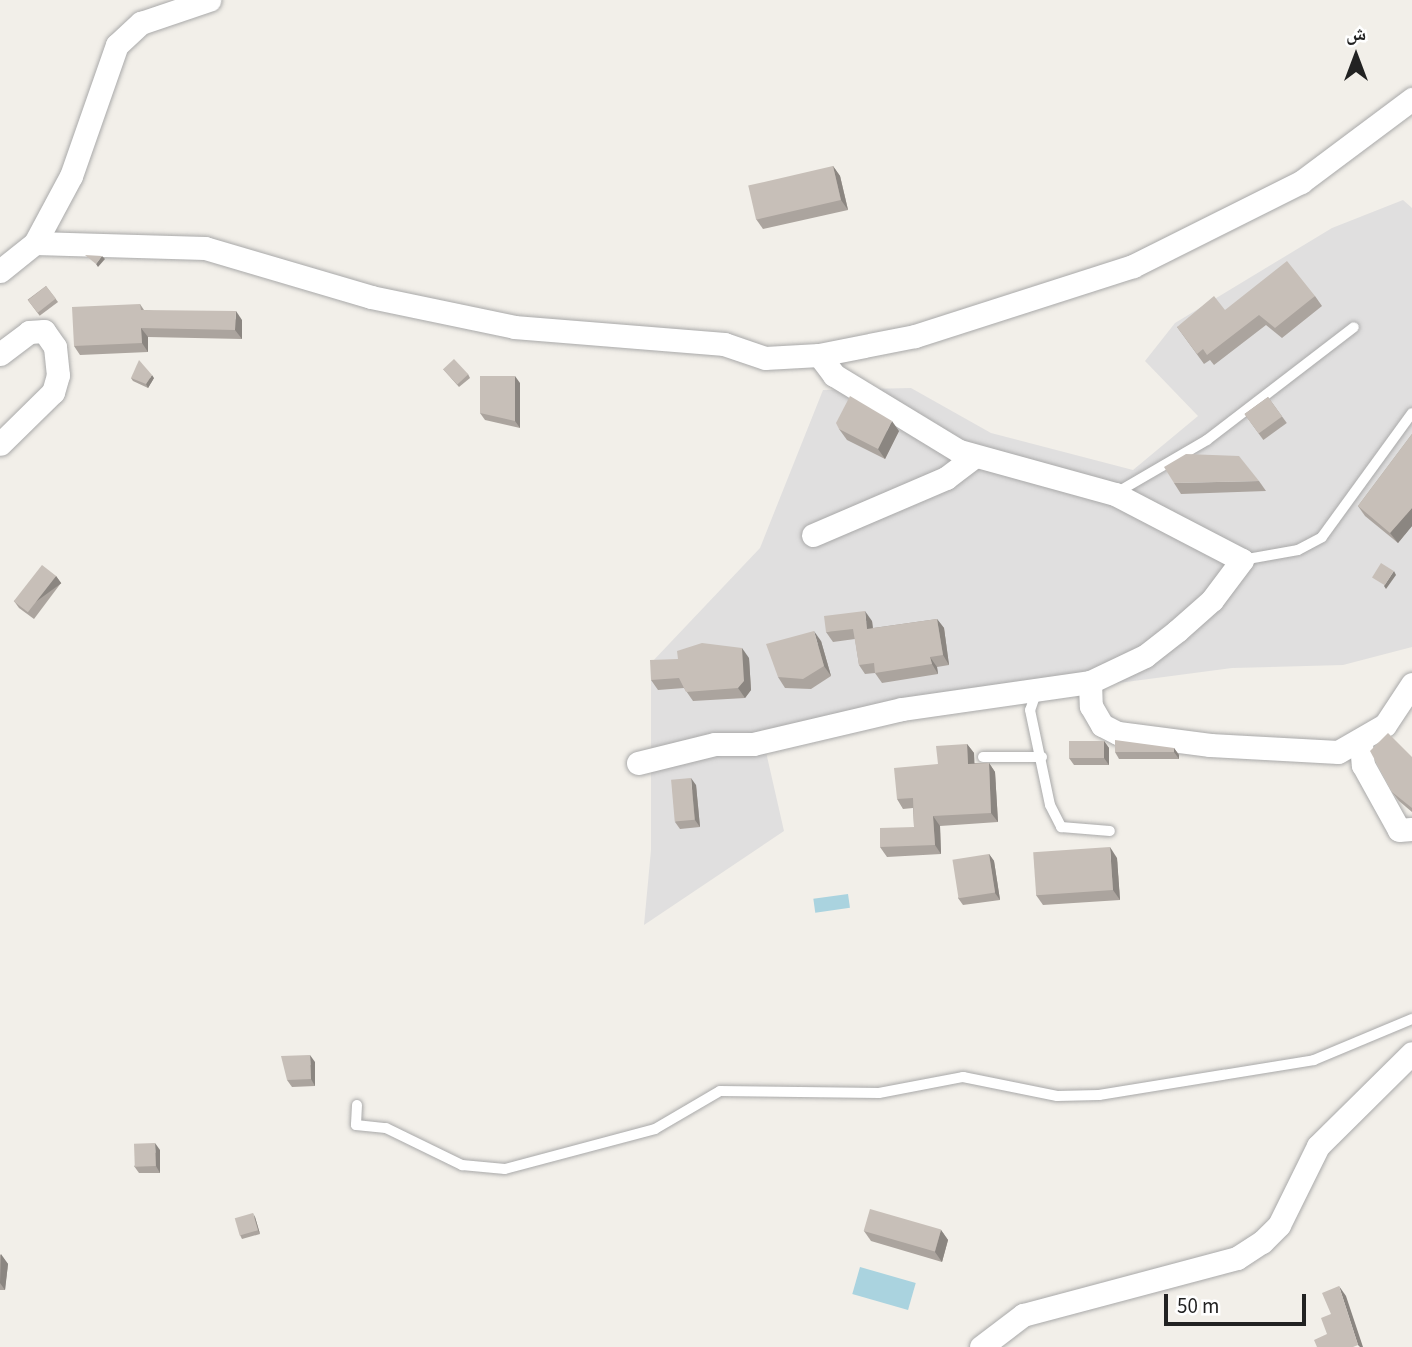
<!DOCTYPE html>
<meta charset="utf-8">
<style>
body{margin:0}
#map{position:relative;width:1412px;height:1347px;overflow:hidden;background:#f2efe9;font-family:"Source Sans 3","Noto Naskh Arabic",sans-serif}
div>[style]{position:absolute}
.residential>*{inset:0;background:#e0dfdf}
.water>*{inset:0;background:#aad3df;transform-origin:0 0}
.roads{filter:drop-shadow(0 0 2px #a9a9a9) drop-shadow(0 0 2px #a9a9a9)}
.service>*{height:10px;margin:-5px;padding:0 5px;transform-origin:5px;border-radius:5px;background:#fff}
.minor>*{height:23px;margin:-11.5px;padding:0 11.5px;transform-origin:11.5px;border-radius:11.5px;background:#fff}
.wall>*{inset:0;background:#aba49e;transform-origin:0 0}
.shaded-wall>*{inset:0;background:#8b8681;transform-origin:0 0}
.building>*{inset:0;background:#c7bfb8;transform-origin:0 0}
span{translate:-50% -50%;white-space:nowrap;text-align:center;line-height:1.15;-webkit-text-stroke:5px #fff;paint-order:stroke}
.north{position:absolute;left:1321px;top:21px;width:70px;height:70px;-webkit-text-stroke:5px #fff;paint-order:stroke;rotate:0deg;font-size:19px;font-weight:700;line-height:28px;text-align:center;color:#222}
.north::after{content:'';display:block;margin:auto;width:24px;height:32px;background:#222;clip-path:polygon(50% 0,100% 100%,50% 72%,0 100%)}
.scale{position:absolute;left:1164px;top:1294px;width:142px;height:32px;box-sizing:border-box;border:4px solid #222;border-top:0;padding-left:9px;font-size:21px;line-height:24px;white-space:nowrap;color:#222;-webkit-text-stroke:5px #fff;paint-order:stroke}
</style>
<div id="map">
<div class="residential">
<div style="clip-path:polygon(1403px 200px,1412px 208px,1412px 647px,1343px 665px,1232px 668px,761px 730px,784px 831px,644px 925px,651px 850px,651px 663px,760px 548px,823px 390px,911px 388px,991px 433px,1133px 470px,1198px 416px,1145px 361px,1175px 323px,1332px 228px)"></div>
</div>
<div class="water">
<div style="left:848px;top:894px;width:14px;height:35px;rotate:82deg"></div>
<div style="left:860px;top:1267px;width:58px;height:28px;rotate:16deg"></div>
</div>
<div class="roads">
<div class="service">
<div style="left:1116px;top:493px;width:105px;rotate:-30.2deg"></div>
<div style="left:1207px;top:440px;width:185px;rotate:-37.5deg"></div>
<div style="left:1242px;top:560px;width:57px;rotate:-10.1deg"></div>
<div style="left:1298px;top:550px;width:27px;rotate:-28deg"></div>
<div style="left:1322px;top:537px;width:153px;rotate:-54deg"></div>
<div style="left:1036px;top:693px;width:18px;rotate:109deg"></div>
<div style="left:1030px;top:710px;width:97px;rotate:78.1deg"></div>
<div style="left:1050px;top:805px;width:25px;rotate:63deg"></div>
<div style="left:1061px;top:827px;width:49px;rotate:4.7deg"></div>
<div style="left:983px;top:757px;width:59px"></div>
<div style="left:357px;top:1105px;width:20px;rotate:93deg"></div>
<div style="left:356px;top:1125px;width:30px;rotate:6deg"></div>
<div style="left:386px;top:1128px;width:85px;rotate:26deg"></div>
<div style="left:462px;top:1165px;width:43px;rotate:5.3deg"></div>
<div style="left:505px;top:1169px;width:155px;rotate:-14.9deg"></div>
<div style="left:655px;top:1129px;width:75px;rotate:-30.3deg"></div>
<div style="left:720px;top:1091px;width:159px;rotate:0.7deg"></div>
<div style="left:879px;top:1093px;width:86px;rotate:-10.8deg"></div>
<div style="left:963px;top:1077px;width:96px;rotate:11.4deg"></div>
<div style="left:1057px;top:1096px;width:42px;rotate:-1.4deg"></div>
<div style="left:1099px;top:1095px;width:218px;rotate:-9.2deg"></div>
<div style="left:1314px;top:1060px;width:106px;rotate:-22.7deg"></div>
</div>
<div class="minor">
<div style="left:35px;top:243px;width:76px;rotate:-61.8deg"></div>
<div style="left:71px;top:176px;width:139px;rotate:-70.7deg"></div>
<div style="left:117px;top:45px;width:33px;rotate:-43deg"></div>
<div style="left:141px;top:23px;width:72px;rotate:-18.7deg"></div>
<div style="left:0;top:271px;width:45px;rotate:-38.7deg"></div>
<div style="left:35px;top:243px;width:170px;rotate:1.7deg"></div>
<div style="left:205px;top:248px;width:173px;rotate:16.4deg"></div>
<div style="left:371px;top:297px;width:146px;rotate:11.8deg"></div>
<div style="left:514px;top:327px;width:211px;rotate:4.6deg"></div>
<div style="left:724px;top:344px;width:43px;rotate:18.9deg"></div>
<div style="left:765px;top:358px;width:54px;rotate:-3.2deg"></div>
<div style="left:819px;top:355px;width:98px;rotate:-11.2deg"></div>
<div style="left:915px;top:336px;width:229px;rotate:-17.8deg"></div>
<div style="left:1133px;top:266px;width:188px;rotate:-26.6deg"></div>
<div style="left:1301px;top:182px;width:139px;rotate:-36.8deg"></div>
<div style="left:0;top:354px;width:36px;rotate:-37deg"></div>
<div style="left:29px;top:332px;width:15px;rotate:-4deg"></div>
<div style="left:44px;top:331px;width:19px;rotate:55deg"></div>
<div style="left:55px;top:347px;width:28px;rotate:84deg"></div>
<div style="left:58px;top:375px;width:18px;rotate:106deg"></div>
<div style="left:53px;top:392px;width:74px;rotate:135.5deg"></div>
<div style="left:819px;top:355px;width:25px;rotate:53deg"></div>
<div style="left:834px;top:375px;width:146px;rotate:31.3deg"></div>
<div style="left:959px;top:451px;width:162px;rotate:15.4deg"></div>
<div style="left:1115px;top:494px;width:143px;rotate:27.5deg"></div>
<div style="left:1242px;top:560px;width:50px;rotate:126.9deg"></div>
<div style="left:1212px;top:600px;width:47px;rotate:138.5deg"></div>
<div style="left:1177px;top:631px;width:41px;rotate:142deg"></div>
<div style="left:1145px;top:656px;width:61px;rotate:154.7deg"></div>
<div style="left:1090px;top:682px;width:24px;rotate:88deg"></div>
<div style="left:1091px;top:706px;width:22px;rotate:60deg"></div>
<div style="left:1102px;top:725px;width:18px;rotate:27deg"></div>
<div style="left:1118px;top:733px;width:93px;rotate:7.4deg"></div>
<div style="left:1210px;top:745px;width:128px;rotate:3.1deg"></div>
<div style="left:1338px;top:752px;width:54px;rotate:-29.9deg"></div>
<div style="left:1385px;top:725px;width:49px;rotate:-56.6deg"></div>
<div style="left:813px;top:535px;width:145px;rotate:-23.2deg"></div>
<div style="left:946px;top:478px;width:35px;rotate:-37deg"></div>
<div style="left:1361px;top:744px;width:21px;rotate:85deg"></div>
<div style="left:1363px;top:765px;width:74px;rotate:61deg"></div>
<div style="left:1399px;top:830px;width:12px;rotate:-5deg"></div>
<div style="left:638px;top:763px;width:79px;rotate:-13.9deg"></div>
<div style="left:715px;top:744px;width:38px"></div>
<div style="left:753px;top:744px;width:153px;rotate:-13.2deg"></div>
<div style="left:902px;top:709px;width:190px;rotate:-8.2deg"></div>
<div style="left:981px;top:1347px;width:53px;rotate:-37.3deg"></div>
<div style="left:1023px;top:1315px;width:221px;rotate:-14.9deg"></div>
<div style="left:1237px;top:1258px;width:30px;rotate:-33deg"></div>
<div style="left:1262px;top:1242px;width:24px;rotate:-45deg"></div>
<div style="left:1279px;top:1225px;width:88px;rotate:-63.7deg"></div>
<div style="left:1318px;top:1146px;width:132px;rotate:-44.7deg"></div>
</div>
</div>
<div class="wall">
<div style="clip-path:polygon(833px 166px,840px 176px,848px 210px,763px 229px,756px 219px)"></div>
<div style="left:46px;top:286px;width:20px;height:23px;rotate:53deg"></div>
<div style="clip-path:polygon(1315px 296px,1322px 306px,1282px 338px,1266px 325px,1214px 365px,1210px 360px,1204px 364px,1177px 327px,1225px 310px)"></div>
<div style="clip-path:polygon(140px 304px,144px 310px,242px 320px,242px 339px,148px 337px,148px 352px,80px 355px,74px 346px)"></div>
<div style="clip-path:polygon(443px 369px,468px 374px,470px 378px,459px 387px)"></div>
<div style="clip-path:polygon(131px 378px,154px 378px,148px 388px,133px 381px)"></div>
<div style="clip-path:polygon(520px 383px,520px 428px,485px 420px,480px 413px)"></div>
<div style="left:1268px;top:397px;width:32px;height:29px;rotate:54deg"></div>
<div style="clip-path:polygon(839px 429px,899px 431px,885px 459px,847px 440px)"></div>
<div style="clip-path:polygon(1412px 434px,1412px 526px,1398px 543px,1365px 516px,1358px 506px)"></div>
<div style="clip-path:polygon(1259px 481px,1266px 491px,1181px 494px,1174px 483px)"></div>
<div style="clip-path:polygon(56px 576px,61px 583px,34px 619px,19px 608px,14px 601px)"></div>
<div style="clip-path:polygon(937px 619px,944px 628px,949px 665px,937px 667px,938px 674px,882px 683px,875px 673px,865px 674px,859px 665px,855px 639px,833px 642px,826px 632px,872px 621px,873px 628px)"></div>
<div style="clip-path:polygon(821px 641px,831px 676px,811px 689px,785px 688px,778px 677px)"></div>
<div style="clip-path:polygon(749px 658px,751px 690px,745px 698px,693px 701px,684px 688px,658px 690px,651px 680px,678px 659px)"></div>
<div style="clip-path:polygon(1104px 741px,1109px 748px,1109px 765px,1074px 765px,1069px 758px)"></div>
<div style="clip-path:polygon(967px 744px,974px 753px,974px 763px,989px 763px,995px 772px,998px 822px,940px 826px,941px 854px,887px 857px,880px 847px,914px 827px,913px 808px,903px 809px,897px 799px,938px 764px)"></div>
<div style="clip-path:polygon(1174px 748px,1179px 755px,1179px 759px,1119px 759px,1115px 752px)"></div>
<div style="clip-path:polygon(1412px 757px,1412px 812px,1399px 801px,1392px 792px)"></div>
<div style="clip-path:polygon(696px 785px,700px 827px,680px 829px,675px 822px)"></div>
<div style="clip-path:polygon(989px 854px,994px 861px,1000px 900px,963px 905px,958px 898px)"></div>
<div style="clip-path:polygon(1117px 858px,1120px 900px,1043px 905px,1036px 895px)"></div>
<div style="clip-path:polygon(315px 1062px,315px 1086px,292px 1087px,287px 1080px)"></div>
<div style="clip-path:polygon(160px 1150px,160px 1173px,139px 1173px,134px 1166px)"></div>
<div style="clip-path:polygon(255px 1217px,260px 1234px,242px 1239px,240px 1235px)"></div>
<div style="clip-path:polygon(941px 1230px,948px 1240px,942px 1262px,871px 1241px,864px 1231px)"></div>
<div style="clip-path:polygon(0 1254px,8px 1264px,5px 1290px,0 1290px)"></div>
</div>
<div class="shaded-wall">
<div style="clip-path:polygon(833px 166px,840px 176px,848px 210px,841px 200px)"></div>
<div style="clip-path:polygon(102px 256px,105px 259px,98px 267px,96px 264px)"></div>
<div style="clip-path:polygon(236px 311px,242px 320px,242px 339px,235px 330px)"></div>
<div style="clip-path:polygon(141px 328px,148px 337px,148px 352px,142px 343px)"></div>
<div style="clip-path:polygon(152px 375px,154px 378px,148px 388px,146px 384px)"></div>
<div style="clip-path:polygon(515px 376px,520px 383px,520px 428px,515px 421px)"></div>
<div style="clip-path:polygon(892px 421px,899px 431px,885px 459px,878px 449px)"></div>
<div style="clip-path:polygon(1412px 508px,1412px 526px,1398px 543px,1390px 533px)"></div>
<div style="clip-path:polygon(1394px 571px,1396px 575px,1386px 589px,1384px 586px)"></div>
<div style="left:56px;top:576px;width:9px;height:45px;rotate:54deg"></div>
<div style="clip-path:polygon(865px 611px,872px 621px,874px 639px,867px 629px)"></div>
<div style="clip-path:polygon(937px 619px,944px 628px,949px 665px,943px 655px)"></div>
<div style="clip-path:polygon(814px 631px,821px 641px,831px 676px,824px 666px)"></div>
<div style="clip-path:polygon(742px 648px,749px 658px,751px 690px,745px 698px,738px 688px)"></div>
<div style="clip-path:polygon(930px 657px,937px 667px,938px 674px,932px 664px)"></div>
<div style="clip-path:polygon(1104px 741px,1109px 748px,1109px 765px,1104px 758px)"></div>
<div style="clip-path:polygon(967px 744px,974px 753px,975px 773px,968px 764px)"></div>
<div style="clip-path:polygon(1174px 748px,1179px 755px,1179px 759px,1174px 752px)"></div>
<div style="clip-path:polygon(989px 763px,995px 772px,998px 822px,991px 813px)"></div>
<div style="clip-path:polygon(691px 778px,696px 785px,700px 827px,695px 820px)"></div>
<div style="clip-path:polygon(933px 816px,940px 826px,941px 854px,935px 845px)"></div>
<div style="clip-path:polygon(1110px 847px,1117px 858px,1120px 900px,1113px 890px)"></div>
<div style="clip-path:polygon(989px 854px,994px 861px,1000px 900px,995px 893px)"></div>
<div style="clip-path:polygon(310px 1055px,315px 1062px,315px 1086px,311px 1079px)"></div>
<div style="clip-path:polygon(155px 1143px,160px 1150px,160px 1173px,156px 1166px)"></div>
<div style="clip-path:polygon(253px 1213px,255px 1217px,260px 1234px,258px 1230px)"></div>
<div style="clip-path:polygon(941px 1230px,948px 1240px,942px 1262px,935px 1252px)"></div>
<div style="clip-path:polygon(1px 1254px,8px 1264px,5px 1290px,0 1283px)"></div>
<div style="clip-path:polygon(1339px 1286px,1346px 1296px,1363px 1347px,1360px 1347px,1358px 1345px)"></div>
</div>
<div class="building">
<div style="left:833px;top:166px;width:35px;height:87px;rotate:77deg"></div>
<div style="clip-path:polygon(85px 255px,102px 256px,96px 264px)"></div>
<div style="clip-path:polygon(1287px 261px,1315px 296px,1275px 328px,1259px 315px,1207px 355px,1203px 349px,1197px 354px,1177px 327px,1214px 296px,1225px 310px)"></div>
<div style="left:46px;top:286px;width:16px;height:23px;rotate:52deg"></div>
<div style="clip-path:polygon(140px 304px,141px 310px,236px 311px,235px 330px,141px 328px,142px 343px,74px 346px,72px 307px)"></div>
<div style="left:454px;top:359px;width:21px;height:15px;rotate:47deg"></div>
<div style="clip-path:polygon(139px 360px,152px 375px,146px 384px,131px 378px)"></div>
<div style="clip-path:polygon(480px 376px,515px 376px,515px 421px,480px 413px)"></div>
<div style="clip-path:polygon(850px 396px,892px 421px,878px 449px,839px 429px,836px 423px)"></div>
<div style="left:1268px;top:397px;width:24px;height:29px;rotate:54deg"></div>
<div style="clip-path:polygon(1412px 434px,1412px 508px,1390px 533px,1358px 506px)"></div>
<div style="clip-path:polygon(1186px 454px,1239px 456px,1259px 481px,1174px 483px,1164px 467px)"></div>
<div style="left:1381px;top:563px;width:15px;height:17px;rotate:32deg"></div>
<div style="left:42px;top:565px;width:18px;height:46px;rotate:38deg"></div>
<div style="clip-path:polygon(865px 611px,867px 629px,937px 619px,943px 655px,930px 657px,932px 664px,875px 673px,874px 663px,859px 665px,853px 629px,826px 632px,824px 616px)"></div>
<div style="clip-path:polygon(814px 631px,824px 666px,803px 679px,778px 677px,766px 644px)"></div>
<div style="clip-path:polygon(702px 643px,742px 648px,744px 681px,738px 688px,686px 692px,679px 678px,651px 680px,650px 660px,678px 659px,677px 651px)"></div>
<div style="clip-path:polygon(1388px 733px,1412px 757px,1412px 808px,1392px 792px,1370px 751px)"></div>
<div style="clip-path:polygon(1115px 740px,1174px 748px,1174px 752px,1115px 752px)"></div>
<div style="left:1104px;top:741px;width:17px;height:35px;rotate:90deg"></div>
<div style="clip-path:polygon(967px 744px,968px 764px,989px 763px,991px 813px,933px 816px,935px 845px,880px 847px,880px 828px,914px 827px,913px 798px,897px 799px,894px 768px,938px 764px,936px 746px)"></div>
<div style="left:691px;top:778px;width:42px;height:20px;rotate:85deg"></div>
<div style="left:1110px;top:847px;width:43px;height:77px;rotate:86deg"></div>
<div style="left:989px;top:854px;width:39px;height:37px;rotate:81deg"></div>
<div style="clip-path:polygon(310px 1055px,311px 1079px,287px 1080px,281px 1056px)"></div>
<div style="left:155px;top:1143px;width:23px;height:21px;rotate:88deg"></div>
<div style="left:870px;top:1209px;width:74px;height:23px;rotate:16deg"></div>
<div style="left:253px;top:1213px;width:18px;height:19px;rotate:74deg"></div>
<div style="clip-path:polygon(1339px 1286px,1358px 1345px,1353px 1347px,1317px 1347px,1314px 1340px,1327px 1334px,1321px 1318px,1331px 1314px,1322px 1293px)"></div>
</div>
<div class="north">ش</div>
<div class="scale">50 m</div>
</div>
